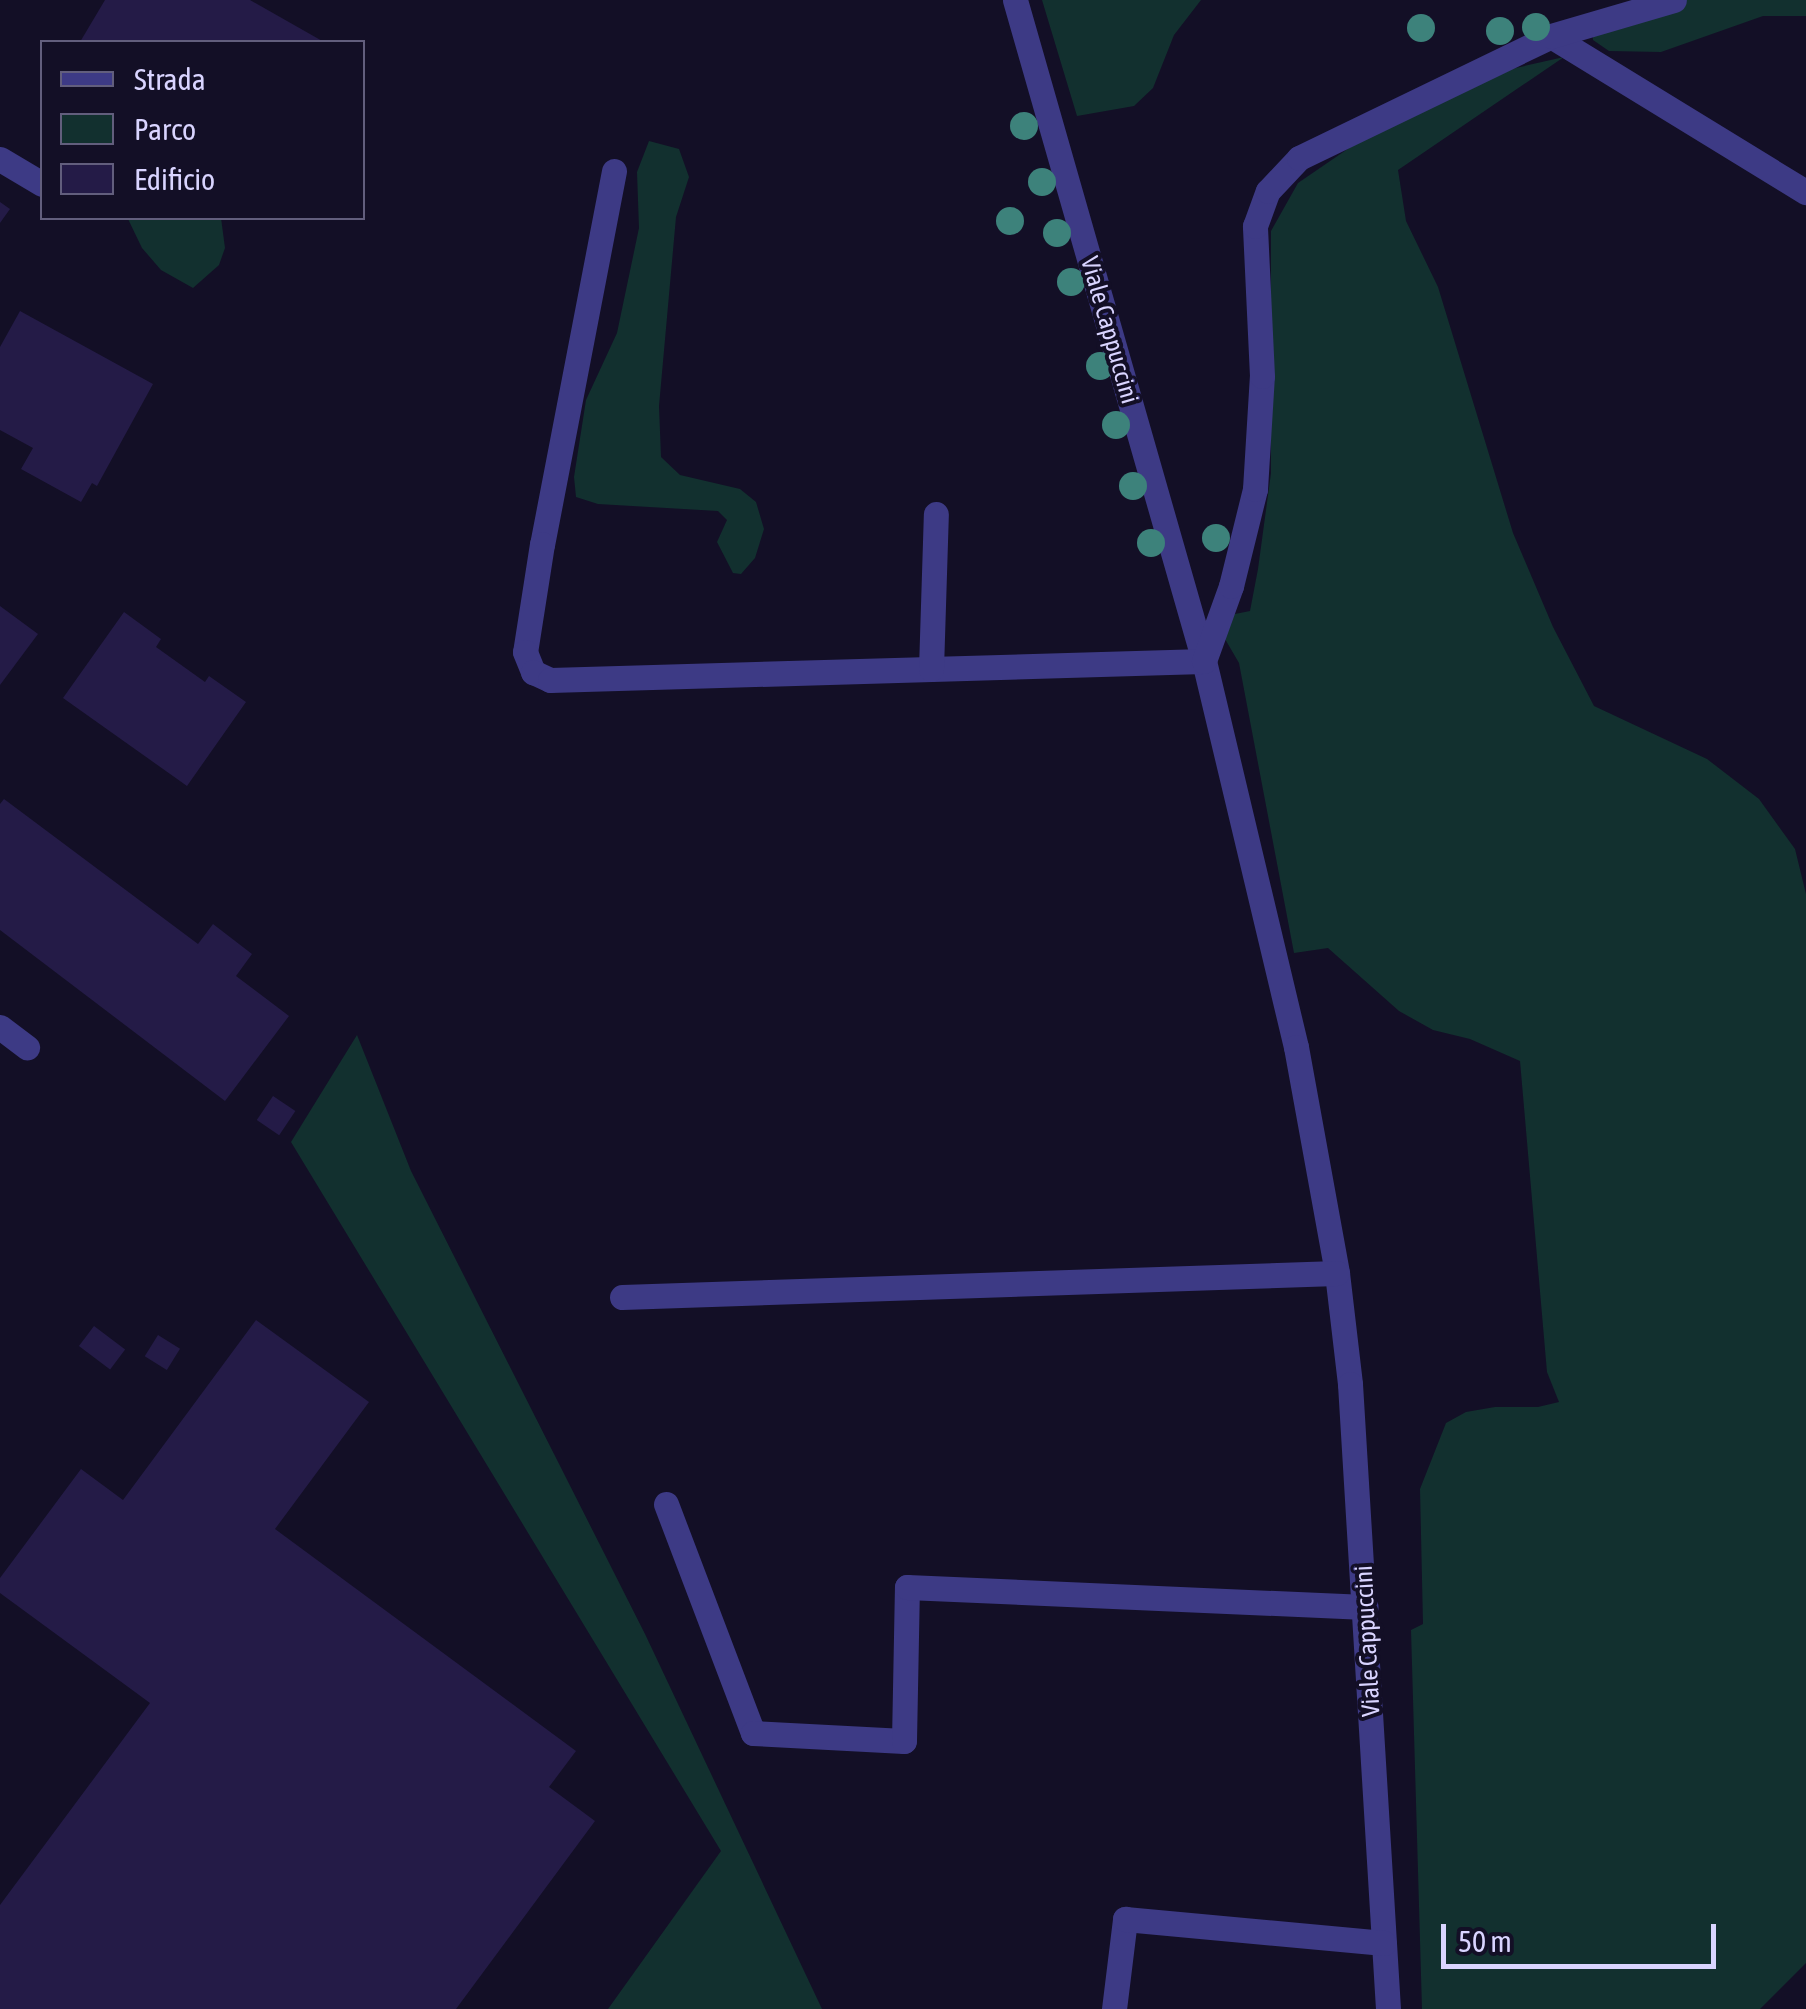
<!DOCTYPE html>
<style>
body{margin:0}
#map{position:relative;width:1806px;height:2009px;overflow:hidden;background:#130f26;font-family:"Asap Condensed",sans-serif}
div>[style]{position:absolute}
.green>*{inset:0;background:#12302f}
.building>*{inset:0;background:#241b47;transform-origin:0 0}
.minor>*{height:25px;margin:-12.5px;padding:0 12.5px;transform-origin:12.5px;border-radius:12.5px;background:#3d3a85}
.trees>*{width:28px;height:28px;margin:-14px;border-radius:50%;background:#3d827b}
span{translate:-50% -50%;white-space:nowrap;text-align:center;line-height:1.15;-webkit-text-stroke:8px #130f26;paint-order:stroke}
.street-label{font-size:25px;color:#d9d4ff}
.legend{position:absolute;left:40px;top:40px;width:325px;height:180px;box-sizing:border-box;background:#130f26;border:2px solid #625e7d;margin:0;padding:12px 18px;list-style:none;font-size:30px;color:#d9d4ff}
.legend li{display:flex;align-items:center;gap:20px;height:50px}
.legend b{width:50px;border:2px solid #625e7d}
.scale{position:absolute;left:1441px;top:1924px;width:275px;height:45px;box-sizing:border-box;border:5px solid #d9d4ff;border-top:0;padding-left:12px;font-size:30px;line-height:35px;white-space:nowrap;color:#d9d4ff;-webkit-text-stroke:8px #130f26;paint-order:stroke}
</style>
<div id="map">
<div class="green">
<div style="clip-path:polygon(1042px 0,1201px 0,1174px 35px,1153px 88px,1134px 106px,1077px 116px)"></div>
<div style="clip-path:polygon(1646px 0,1806px 0,1806px 16px,1763px 16px,1661px 52px,1609px 51px,1593px 40px,1592px 28px)"></div>
<div style="clip-path:polygon(1564px 57px,1398px 170px,1406px 221px,1438px 287px,1513px 533px,1553px 627px,1594px 706px,1707px 759px,1759px 799px,1795px 849px,1806px 894px,1806px 1963px,1760px 2009px,1422px 2009px,1411px 1630px,1423px 1624px,1420px 1489px,1446px 1423px,1466px 1412px,1495px 1407px,1538px 1407px,1559px 1402px,1547px 1372px,1520px 1061px,1470px 1039px,1433px 1030px,1399px 1011px,1328px 948px,1294px 953px,1239px 663px,1225px 639px,1225px 616px,1250px 611px,1258px 569px,1271px 473px,1271px 231px,1298px 183px,1355px 144px,1498px 72px)"></div>
<div style="clip-path:polygon(649px 141px,679px 149px,689px 177px,676px 217px,659px 406px,661px 457px,680px 475px,740px 489px,756px 502px,764px 529px,755px 558px,741px 574px,733px 573px,717px 542px,727px 520px,718px 511px,598px 504px,576px 497px,574px 477px,586px 400px,617px 333px,639px 228px,637px 172px)"></div>
<div style="clip-path:polygon(221px 218px,225px 248px,219px 265px,193px 288px,161px 270px,142px 248px,128px 219px)"></div>
<div style="clip-path:polygon(357px 1035px,411px 1171px,645px 1634px,822px 2009px,608px 2009px,721px 1851px,291px 1142px)"></div>
</div>
<div class="building">
<div style="clip-path:polygon(105px 0,250px 0,324px 42px,80px 42px)"></div>
<div style="clip-path:polygon(0 202px,10px 209px,0 223px)"></div>
<div style="clip-path:polygon(20px 311px,153px 384px,97px 486px,92px 483px,81px 502px,21px 469px,33px 448px,0 430px,0 347px)"></div>
<div style="clip-path:polygon(0 606px,38px 634px,0 685px)"></div>
<div style="clip-path:polygon(124px 612px,161px 639px,156px 647px,205px 682px,209px 676px,246px 702px,187px 786px,63px 698px)"></div>
<div style="clip-path:polygon(4px 799px,198px 944px,213px 924px,252px 954px,236px 976px,289px 1016px,225px 1101px,0 930px,0 804px)"></div>
<div style="left:273px;top:1096px;width:27px;height:29px;rotate:34deg"></div>
<div style="clip-path:polygon(256px 1320px,369px 1402px,275px 1529px,576px 1751px,549px 1787px,595px 1821px,456px 2009px,0 2009px,0 1905px,150px 1703px,0 1593px,0 1578px,81px 1469px,123px 1500px)"></div>
<div style="left:94px;top:1326px;width:39px;height:25px;rotate:37deg"></div>
<div style="left:158px;top:1335px;width:26px;height:25px;rotate:32deg"></div>
</div>
<div class="minor">
<div style="left:1015px;top:0;width:687px;rotate:74.04deg"></div>
<div style="left:1204px;top:661px;width:397px;rotate:76.6deg"></div>
<div style="left:1296px;top:1047px;width:230px;rotate:79.7deg"></div>
<div style="left:1337px;top:1273px;width:112px;rotate:83.3deg"></div>
<div style="left:1350px;top:1384px;width:626px;rotate:86.52deg"></div>
<div style="left:1551px;top:36px;width:299px;rotate:31.5deg"></div>
<div style="left:0;top:159px;width:49px;rotate:30.8deg"></div>
<div style="left:614px;top:171px;width:380px;rotate:100.9deg"></div>
<div style="left:542px;top:544px;width:109px;rotate:98.9deg"></div>
<div style="left:525px;top:652px;width:22px;rotate:68deg"></div>
<div style="left:533px;top:672px;width:19px;rotate:25deg"></div>
<div style="left:550px;top:680px;width:654px;rotate:-1.66deg"></div>
<div style="left:1204px;top:661px;width:80px;rotate:-70.2deg"></div>
<div style="left:1231px;top:586px;width:100px;rotate:-76.1deg"></div>
<div style="left:1255px;top:489px;width:113px;rotate:-86.5deg"></div>
<div style="left:1262px;top:376px;width:150px;rotate:-92.7deg"></div>
<div style="left:1255px;top:226px;width:37px;rotate:-70deg"></div>
<div style="left:1268px;top:191px;width:45px;rotate:-46.8deg"></div>
<div style="left:1299px;top:158px;width:280px;rotate:-25.8deg"></div>
<div style="left:1551px;top:36px;width:128px;rotate:-16.3deg"></div>
<div style="left:931px;top:669px;width:155px;rotate:-88.2deg"></div>
<div style="left:0;top:1027px;width:34px;rotate:37deg"></div>
<div style="left:622px;top:1297px;width:715px;rotate:-1.92deg"></div>
<div style="left:666px;top:1504px;width:245px;rotate:69.2deg"></div>
<div style="left:753px;top:1733px;width:151px;rotate:3deg"></div>
<div style="left:904px;top:1741px;width:154px;rotate:-88.9deg"></div>
<div style="left:907px;top:1587px;width:459px;rotate:2.5deg"></div>
<div style="left:1114px;top:2009px;width:91px;rotate:-83deg"></div>
<div style="left:1125px;top:1919px;width:260px;rotate:5.3deg"></div>
</div>
<div class="trees">
<div style="left:1536px;top:27px"></div>
<div style="left:1421px;top:28px"></div>
<div style="left:1500px;top:31px"></div>
<div style="left:1024px;top:126px"></div>
<div style="left:1042px;top:182px"></div>
<div style="left:1010px;top:221px"></div>
<div style="left:1057px;top:233px"></div>
<div style="left:1071px;top:282px"></div>
<div style="left:1100px;top:366px"></div>
<div style="left:1116px;top:425px"></div>
<div style="left:1133px;top:486px"></div>
<div style="left:1216px;top:538px"></div>
<div style="left:1151px;top:543px"></div>
</div>
<div class="street-label">
<span style="left:1110px;top:330px;rotate:74deg">Viale Cappuccini</span>
<span style="left:1367px;top:1641px;rotate:-93deg">Viale Cappuccini</span>
</div>
<ul class="legend">
<li><b style="height:12px;background:#3d3a85"></b>Strada</li>
<li><b style="height:28px;background:#12302f"></b>Parco</li>
<li><b style="height:28px;background:#241b47"></b>Edificio</li>
</ul>
<div class="scale">50 m</div>
</div>
